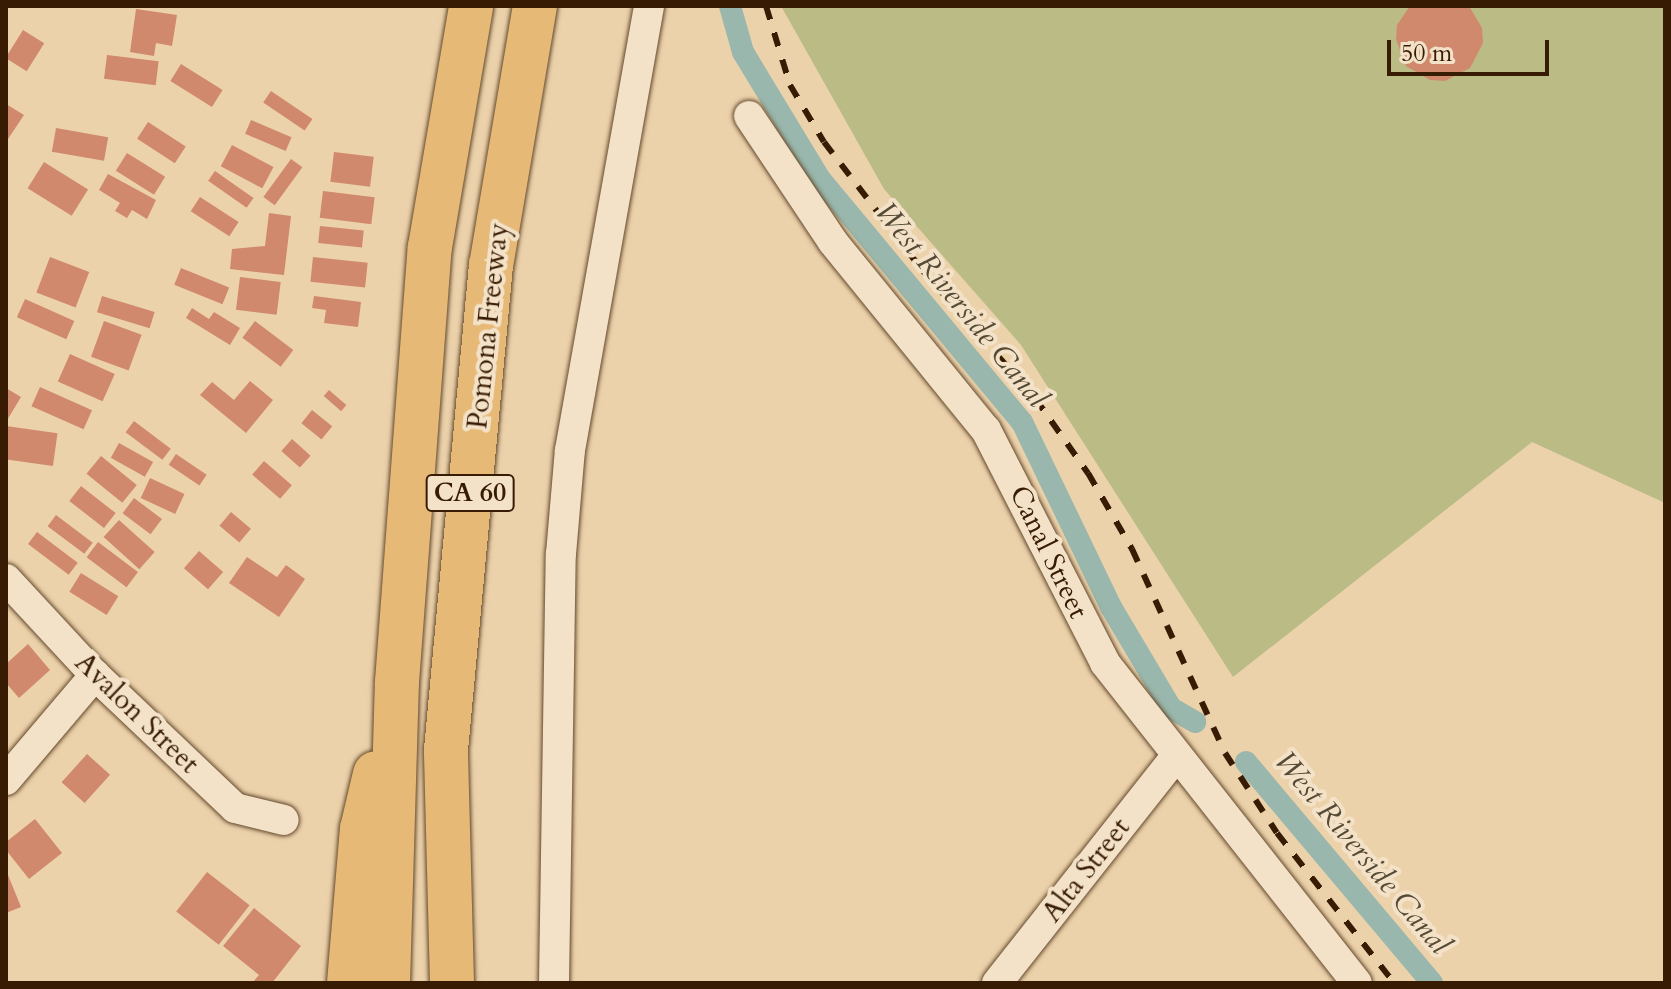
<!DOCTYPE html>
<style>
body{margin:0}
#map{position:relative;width:1671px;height:989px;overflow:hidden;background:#ecd2ab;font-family:Cardo,serif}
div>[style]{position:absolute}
.green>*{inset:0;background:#bbbb86}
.canal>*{height:22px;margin:-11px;padding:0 11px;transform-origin:11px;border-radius:11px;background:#99b7ac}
.building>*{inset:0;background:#d0896c;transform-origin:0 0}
.roads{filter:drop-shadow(0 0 2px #64492c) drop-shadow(0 0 2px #64492c)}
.minor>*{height:30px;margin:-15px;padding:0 15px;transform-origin:15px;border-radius:15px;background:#f3e2c8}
.highway>*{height:44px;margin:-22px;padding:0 22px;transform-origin:22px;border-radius:22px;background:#e6b976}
.rail>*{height:6px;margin-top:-3px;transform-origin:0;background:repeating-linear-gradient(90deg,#371b02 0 14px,transparent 0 28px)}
span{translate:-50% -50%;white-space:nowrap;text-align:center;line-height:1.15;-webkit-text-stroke:8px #f3e2c8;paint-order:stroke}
.shield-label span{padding:2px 6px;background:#f3e2c8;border:2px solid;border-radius:6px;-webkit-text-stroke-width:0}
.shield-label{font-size:26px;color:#371b02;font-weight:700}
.street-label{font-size:28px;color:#371b02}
.water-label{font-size:30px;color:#544a35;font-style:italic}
.frame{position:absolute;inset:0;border:8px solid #371b02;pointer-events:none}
.scale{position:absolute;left:1387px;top:40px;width:162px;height:36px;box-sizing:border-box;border:4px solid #371b02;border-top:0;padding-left:10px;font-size:24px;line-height:28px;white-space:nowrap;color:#371b02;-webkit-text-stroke:6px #f3e2c8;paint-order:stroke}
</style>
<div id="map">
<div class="green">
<div style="clip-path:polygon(781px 6px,1665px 6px,1665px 503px,1532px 442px,1233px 677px,1021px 345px,884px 189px)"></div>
</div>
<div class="canal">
<div style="left:730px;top:6px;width:48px;rotate:74.2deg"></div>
<div style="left:743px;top:52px;width:149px;rotate:58.8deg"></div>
<div style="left:820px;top:179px;width:316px;rotate:50.3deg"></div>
<div style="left:1022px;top:422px;width:205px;rotate:64.3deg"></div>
<div style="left:1111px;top:607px;width:117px;rotate:59.3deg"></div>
<div style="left:1171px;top:708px;width:28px;rotate:30deg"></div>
<div style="left:1246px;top:762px;width:289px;rotate:49.9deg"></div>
</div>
<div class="building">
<div style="clip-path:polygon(1410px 6px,1469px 6px,1482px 28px,1483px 43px,1470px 68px,1445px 81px,1430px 80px,1406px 66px,1396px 39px,1397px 25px)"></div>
<div style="clip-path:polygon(136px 9px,177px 15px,172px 46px,156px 43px,154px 56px,130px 52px)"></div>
<div style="left:23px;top:30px;width:25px;height:33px;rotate:32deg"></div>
<div style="left:107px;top:55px;width:52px;height:24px;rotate:7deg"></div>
<div style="left:181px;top:64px;width:49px;height:20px;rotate:32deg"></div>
<div style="left:271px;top:91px;width:50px;height:14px;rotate:34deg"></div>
<div style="clip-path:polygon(6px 104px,24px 115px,6px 142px)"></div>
<div style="left:251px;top:120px;width:44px;height:15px;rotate:23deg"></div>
<div style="left:148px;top:122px;width:45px;height:20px;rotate:33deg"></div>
<div style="left:56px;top:128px;width:53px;height:24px;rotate:10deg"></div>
<div style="left:232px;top:145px;width:47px;height:24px;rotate:28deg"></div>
<div style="left:334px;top:152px;width:40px;height:30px;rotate:7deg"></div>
<div style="left:127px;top:153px;width:45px;height:21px;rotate:32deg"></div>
<div style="left:291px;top:159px;width:14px;height:47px;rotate:36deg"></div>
<div style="left:44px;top:162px;width:52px;height:31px;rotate:32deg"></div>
<div style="left:215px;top:171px;width:47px;height:12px;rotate:35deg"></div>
<div style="clip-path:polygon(108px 174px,156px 200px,147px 219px,132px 210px,127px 218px,115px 211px,120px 203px,99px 190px)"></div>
<div style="left:323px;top:191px;width:52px;height:27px;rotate:7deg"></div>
<div style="left:200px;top:197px;width:46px;height:17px;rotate:33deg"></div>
<div style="clip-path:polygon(269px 213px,291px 216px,284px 275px,230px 269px,232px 249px,265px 246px)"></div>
<div style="left:320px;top:226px;width:44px;height:17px;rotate:6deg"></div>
<div style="left:50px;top:257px;width:42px;height:38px;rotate:21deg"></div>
<div style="left:313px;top:257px;width:55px;height:25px;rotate:6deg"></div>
<div style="left:181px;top:268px;width:52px;height:18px;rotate:22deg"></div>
<div style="left:240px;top:277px;width:41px;height:33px;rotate:7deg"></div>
<div style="left:102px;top:296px;width:55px;height:17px;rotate:17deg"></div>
<div style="clip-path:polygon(314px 296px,361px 302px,358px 327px,324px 323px,326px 310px,312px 308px)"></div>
<div style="left:25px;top:299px;width:54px;height:20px;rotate:24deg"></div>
<div style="clip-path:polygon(192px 308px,209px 319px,214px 312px,240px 328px,230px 345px,186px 318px)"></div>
<div style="left:104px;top:321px;width:40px;height:38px;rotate:20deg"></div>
<div style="left:255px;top:321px;width:48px;height:21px;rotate:37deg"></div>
<div style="left:70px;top:354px;width:49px;height:30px;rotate:24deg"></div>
<div style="clip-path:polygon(250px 381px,273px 400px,246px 433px,200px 395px,212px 382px,234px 400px)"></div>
<div style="left:40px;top:387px;width:57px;height:21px;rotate:24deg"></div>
<div style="clip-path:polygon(6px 388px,21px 397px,6px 422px)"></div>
<div style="left:329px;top:390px;width:23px;height:8px;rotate:41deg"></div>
<div style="left:312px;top:410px;width:26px;height:17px;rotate:39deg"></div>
<div style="left:134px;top:421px;width:46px;height:14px;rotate:37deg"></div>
<div style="left:6px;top:426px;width:52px;height:33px;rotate:8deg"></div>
<div style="left:292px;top:439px;width:25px;height:16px;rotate:42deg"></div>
<div style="left:119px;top:443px;width:39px;height:17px;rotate:29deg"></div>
<div style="left:176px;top:454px;width:37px;height:13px;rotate:34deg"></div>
<div style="left:101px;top:456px;width:46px;height:23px;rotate:39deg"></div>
<div style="left:264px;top:461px;width:37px;height:18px;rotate:41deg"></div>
<div style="left:150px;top:478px;width:38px;height:22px;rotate:25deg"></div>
<div style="left:81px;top:486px;width:44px;height:19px;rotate:38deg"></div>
<div style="left:134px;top:498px;width:35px;height:19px;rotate:37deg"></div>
<div style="left:231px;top:512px;width:26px;height:18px;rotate:40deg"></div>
<div style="left:56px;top:515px;width:46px;height:14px;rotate:37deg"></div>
<div style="left:119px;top:520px;width:48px;height:23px;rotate:42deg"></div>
<div style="left:37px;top:532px;width:51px;height:15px;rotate:37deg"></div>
<div style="left:98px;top:542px;width:50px;height:19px;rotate:37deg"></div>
<div style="left:199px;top:551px;width:32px;height:23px;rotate:41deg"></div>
<div style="clip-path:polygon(247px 557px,277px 577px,286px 565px,305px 579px,279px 617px,229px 583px)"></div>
<div style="left:81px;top:573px;width:44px;height:22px;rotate:32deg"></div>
<div style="clip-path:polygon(28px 644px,50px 670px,19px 698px,6px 683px,6px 664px)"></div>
<div style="left:87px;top:754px;width:31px;height:38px;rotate:42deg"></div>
<div style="clip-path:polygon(35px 819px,62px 853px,29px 879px,6px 850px,6px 842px)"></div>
<div style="clip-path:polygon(6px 870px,21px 907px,6px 913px)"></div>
<div style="left:207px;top:872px;width:54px;height:50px;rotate:38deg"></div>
<div style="clip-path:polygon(254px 908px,301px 946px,272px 983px,252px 983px,259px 975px,223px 946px)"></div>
</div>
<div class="roads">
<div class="minor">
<div style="left:749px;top:116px;width:151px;rotate:56.3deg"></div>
<div style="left:833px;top:242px;width:242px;rotate:50.9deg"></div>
<div style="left:986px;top:430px;width:262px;rotate:62.9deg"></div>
<div style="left:1105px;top:663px;width:407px;rotate:51.8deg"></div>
<div style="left:6px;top:579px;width:131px;rotate:47.2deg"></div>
<div style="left:95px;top:675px;width:193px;rotate:43.5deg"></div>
<div style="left:235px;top:808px;width:50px;rotate:13.8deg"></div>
<div style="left:6px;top:780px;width:138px;rotate:-49.7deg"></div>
<div style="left:554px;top:983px;width:429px;rotate:-89.1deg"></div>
<div style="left:561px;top:554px;width:104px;rotate:-85.1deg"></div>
<div style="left:570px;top:450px;width:451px;rotate:-79.9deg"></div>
<div style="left:997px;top:983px;width:287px;rotate:-51.7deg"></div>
</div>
<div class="highway">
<div style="left:349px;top:983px;width:155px;rotate:-85.2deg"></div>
<div style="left:362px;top:829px;width:57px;rotate:-76.7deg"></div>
<div style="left:388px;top:983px;width:301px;rotate:-88.3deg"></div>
<div style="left:397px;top:682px;width:436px;rotate:-85.7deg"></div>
<div style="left:430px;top:247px;width:244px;rotate:-80.3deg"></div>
<div style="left:452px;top:983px;width:233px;rotate:-91.5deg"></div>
<div style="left:446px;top:750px;width:486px;rotate:-84.7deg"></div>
<div style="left:491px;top:266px;width:264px;rotate:-80.4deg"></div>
</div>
</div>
<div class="rail">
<div style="left:766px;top:6px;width:83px;rotate:73.1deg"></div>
<div style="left:790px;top:85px;width:66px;rotate:59.2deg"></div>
<div style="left:824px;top:142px;width:163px;rotate:52.5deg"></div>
<div style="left:923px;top:271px;width:169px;rotate:48.6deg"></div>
<div style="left:1035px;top:398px;width:92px;rotate:54.8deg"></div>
<div style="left:1088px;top:473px;width:88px;rotate:59.9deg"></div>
<div style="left:1132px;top:549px;width:224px;rotate:65.5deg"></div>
<div style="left:1225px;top:753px;width:95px;rotate:57deg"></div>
<div style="left:1277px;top:833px;width:190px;rotate:52deg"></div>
</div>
<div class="shield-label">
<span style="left:470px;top:493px">CA 60</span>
</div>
<div class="street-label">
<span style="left:488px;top:326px;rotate:-84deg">Pomona Freeway</span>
<span style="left:1049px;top:552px;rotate:64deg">Canal Street</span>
<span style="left:137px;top:713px;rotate:44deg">Avalon Street</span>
<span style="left:1086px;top:870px;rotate:-52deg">Alta Street</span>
</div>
<div class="water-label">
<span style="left:961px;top:305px;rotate:51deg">West Riverside Canal</span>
<span style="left:1362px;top:853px;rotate:50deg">West Riverside Canal</span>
</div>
<div class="frame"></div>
<div class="scale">50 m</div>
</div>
